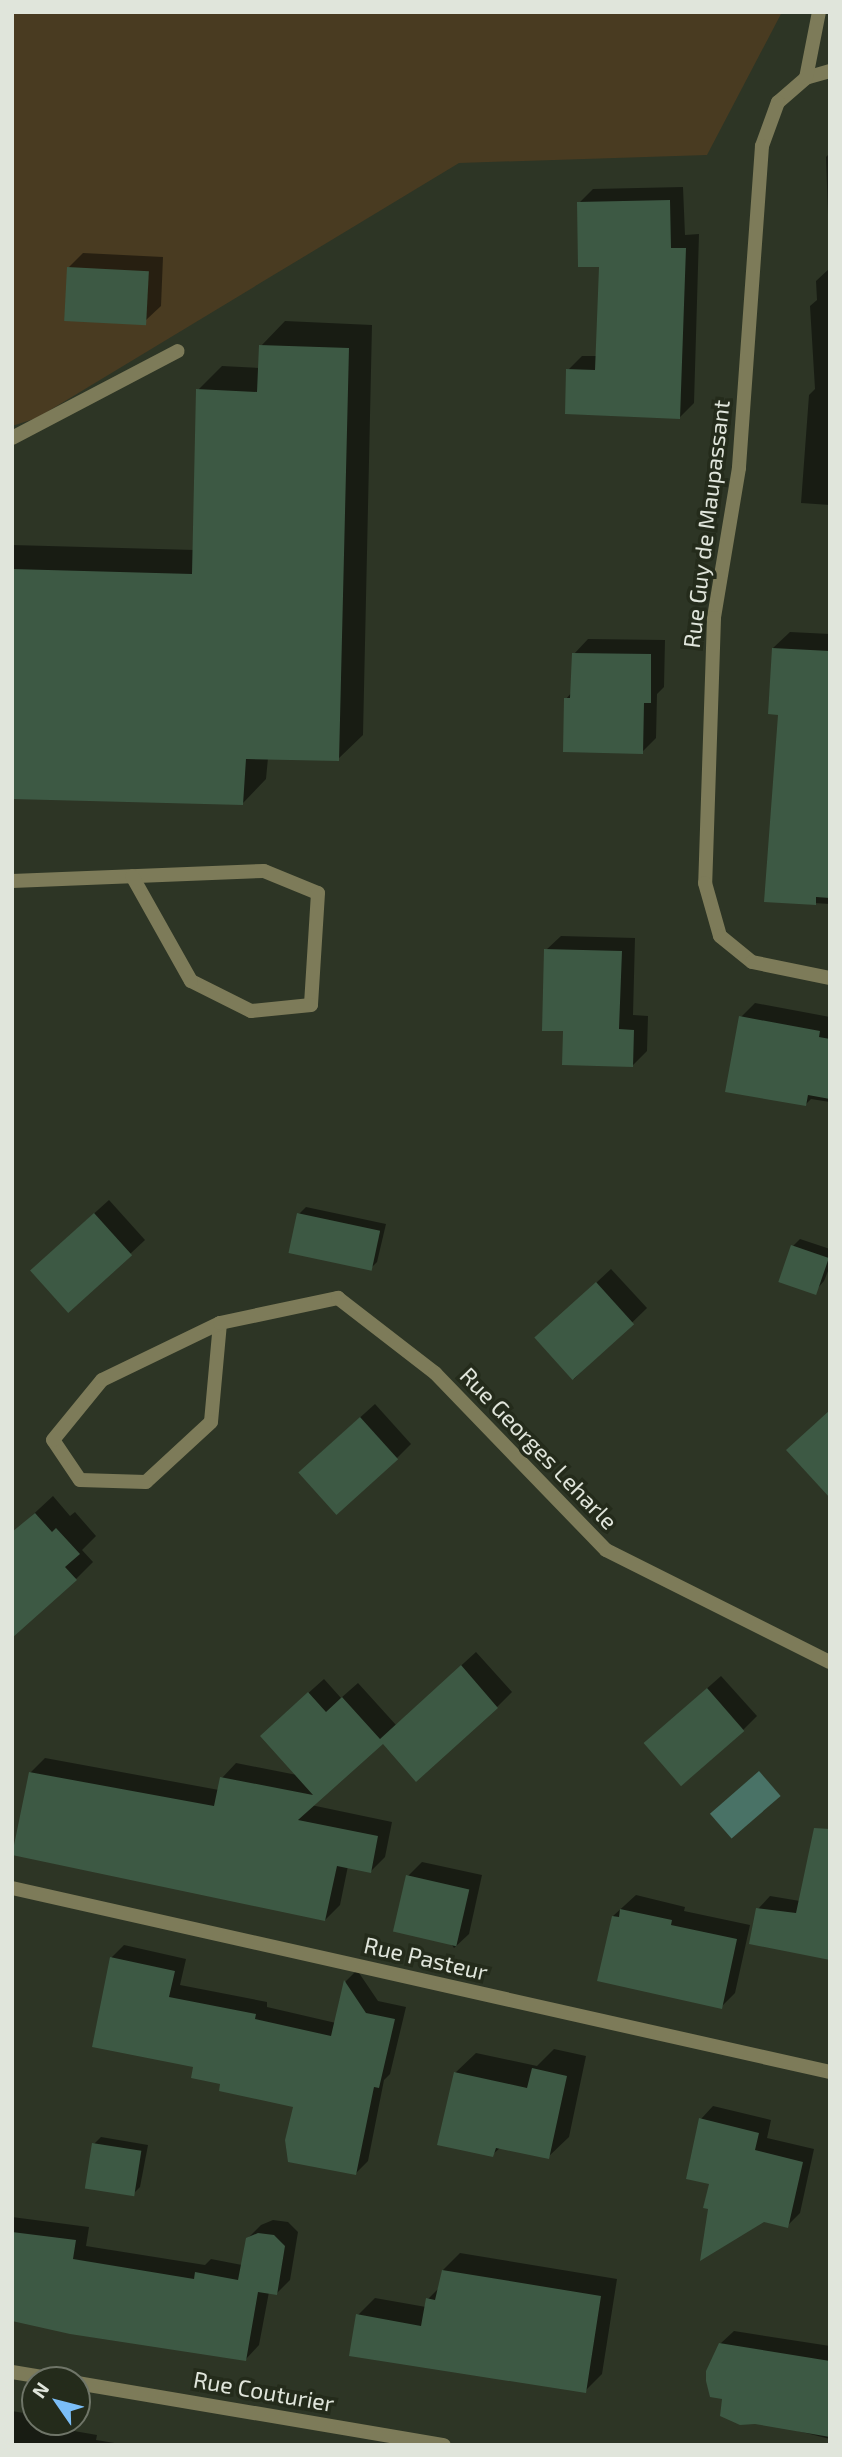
<!DOCTYPE html>
<style>
body{margin:0}
#map{position:relative;width:842px;height:2457px;overflow:hidden;background:#2d3525;font-family:"Exo 2",sans-serif}
div>[style]{position:absolute}
.green>*{inset:0;background:#493b21}
.water>*{inset:0;background:#497266;transform-origin:0 0}
.shadow>*{inset:0;background:#0007}
.building>*{inset:0;background:#3d5944;transform-origin:0 0}
.service>*{height:14px;margin:-7px;padding:0 7px;transform-origin:7px;border-radius:7px;background:#7d7b59}
.minor>*{height:14px;margin:-7px;padding:0 7px;transform-origin:7px;border-radius:7px;background:#7d7b59}
span{translate:-50% -50%;white-space:nowrap;text-align:center;line-height:1.15;-webkit-text-stroke:7px #242b1b;paint-order:stroke}
.street-label{font-size:23px;color:#e0e5db}
.frame{position:absolute;inset:0;border:14px solid #e0e5db;pointer-events:none}
.north{position:absolute;left:21px;top:2366px;width:70px;height:70px;box-sizing:border-box;background:#242b1b;border:2px solid #6f7568;border-radius:50%;rotate:305deg;font-size:19px;font-weight:700;line-height:28px;text-align:center;color:#e0e5db}
.north::after{content:'';display:block;margin:auto;width:24px;height:32px;background:#7bbef8;clip-path:polygon(50% 0,100% 100%,50% 72%,0 100%)}
</style>
<div id="map">
<div class="green">
<div style="clip-path:polygon(12px 12px,782px 12px,707px 155px,459px 163px,37px 418px,12px 426px)"></div>
</div>
<div class="water">
<div style="left:759px;top:1771px;width:33px;height:65px;rotate:49deg"></div>
</div>
<div class="shadow">
<div style="clip-path:polygon(830px 153px,830px 214px,828px 214px,826px 157px)"></div>
<div style="clip-path:polygon(683px 187px,685px 235px,699px 234px,694px 403px,680px 417px,568px 370px,582px 356px,597px 356px,601px 265px,579px 203px,593px 189px)"></div>
<div style="clip-path:polygon(83px 253px,163px 257px,161px 306px,146px 320px,68px 268px)"></div>
<div style="clip-path:polygon(830px 268px,830px 505px,801px 503px,809px 395px,815px 389px,810px 306px,817px 300px,816px 281px)"></div>
<div style="clip-path:polygon(285px 321px,372px 325px,363px 735px,338px 759px,268px 758px,266px 779px,242px 804px,12px 797px,12px 545px,195px 550px,198px 390px,222px 366px,260px 368px,261px 346px)"></div>
<div style="clip-path:polygon(790px 632px,830px 634px,830px 904px,766px 900px,780px 714px,773px 648px)"></div>
<div style="clip-path:polygon(588px 639px,665px 640px,664px 687px,657px 694px,656px 738px,642px 752px,566px 699px,572px 692px,574px 654px)"></div>
<div style="clip-path:polygon(561px 936px,635px 938px,633px 1015px,648px 1016px,647px 1051px,633px 1065px,565px 1030px,546px 950px)"></div>
<div style="clip-path:polygon(755px 1003px,830px 1017px,830px 1102px,811px 1099px,806px 1104px,741px 1017px)"></div>
<div style="clip-path:polygon(109px 1200px,145px 1240px,130px 1254px,47px 1256px)"></div>
<div style="clip-path:polygon(306px 1207px,386px 1224px,377px 1262px,370px 1269px,299px 1214px)"></div>
<div style="clip-path:polygon(800px 1239px,830px 1249px,830px 1266px,824px 1281px,817px 1289px,793px 1246px)"></div>
<div style="clip-path:polygon(611px 1269px,647px 1308px,574px 1379px,552px 1324px)"></div>
<div style="clip-path:polygon(375px 1404px,411px 1444px,397px 1458px,315px 1458px)"></div>
<div style="clip-path:polygon(53px 1496px,70px 1516px,75px 1512px,96px 1536px,82px 1550px,93px 1562px,76px 1579px,12px 1534px)"></div>
<div style="clip-path:polygon(476px 1652px,512px 1692px,497px 1707px,383px 1741px,311px 1805px,392px 1822px,385px 1857px,370px 1872px,348px 1866px,340px 1905px,325px 1920px,30px 1773px,45px 1758px,219px 1790px,222px 1778px,236px 1763px,297px 1775px,277px 1721px,324px 1679px,341px 1698px,358px 1683px,396px 1725px)"></div>
<div style="clip-path:polygon(721px 1676px,757px 1716px,743px 1730px,660px 1730px)"></div>
<div style="clip-path:polygon(422px 1862px,482px 1875px,469px 1934px,454px 1948px,408px 1876px)"></div>
<div style="clip-path:polygon(636px 1895px,685px 1907px,684px 1911px,750px 1925px,735px 1993px,721px 2007px,613px 1916px)"></div>
<div style="clip-path:polygon(770px 1896px,830px 1906px,830px 1958px,758px 1909px)"></div>
<div style="clip-path:polygon(124px 1945px,186px 1959px,180px 1985px,267px 2002px,267px 2007px,336px 2023px,346px 1981px,357px 1970px,378px 2001px,406px 2007px,390px 2074px,384px 2080px,368px 2161px,356px 2173px,295px 2106px,222px 2083px,196px 2066px,94px 2046px,112px 1957px)"></div>
<div style="clip-path:polygon(554px 2049px,586px 2056px,569px 2137px,548px 2157px,501px 2147px,492px 2155px,455px 2073px,476px 2053px,537px 2066px)"></div>
<div style="clip-path:polygon(713px 2106px,771px 2120px,767px 2138px,814px 2149px,800px 2213px,787px 2226px,701px 2119px)"></div>
<div style="clip-path:polygon(101px 2137px,148px 2145px,140px 2187px,133px 2194px,94px 2144px)"></div>
<div style="clip-path:polygon(12px 2217px,89px 2227px,86px 2246px,205px 2265px,211px 2259px,242px 2265px,247px 2239px,261px 2225px,273px 2220px,288px 2222px,298px 2232px,290px 2280px,276px 2294px,269px 2292px,259px 2345px,246px 2359px,12px 2320px)"></div>
<div style="clip-path:polygon(460px 2253px,617px 2279px,602px 2374px,585px 2391px,358px 2315px,375px 2298px,426px 2307px,428px 2299px,440px 2287px,443px 2270px)"></div>
<div style="clip-path:polygon(734px 2331px,830px 2346px,830px 2439px,782px 2427px,724px 2398px,720px 2344px)"></div>
<div style="clip-path:polygon(12px 2411px,35px 2415px,35px 2422px,52px 2422px,51px 2427px,97px 2435px,96px 2440px,127px 2445px,12px 2445px)"></div>
</div>
<div class="building">
<div style="clip-path:polygon(670px 200px,671px 248px,686px 248px,680px 419px,565px 414px,566px 369px,595px 370px,599px 267px,578px 267px,577px 202px)"></div>
<div style="left:67px;top:267px;width:82px;height:54px;rotate:3deg"></div>
<div style="clip-path:polygon(259px 345px,349px 348px,339px 761px,246px 759px,243px 805px,12px 799px,12px 569px,192px 574px,196px 389px,257px 392px)"></div>
<div style="clip-path:polygon(772px 648px,830px 651px,830px 898px,816px 897px,816px 905px,764px 902px,778px 715px,768px 714px)"></div>
<div style="clip-path:polygon(572px 653px,651px 654px,651px 703px,644px 703px,643px 754px,563px 752px,564px 698px,570px 698px)"></div>
<div style="clip-path:polygon(544px 949px,622px 951px,619px 1029px,634px 1030px,633px 1067px,562px 1065px,563px 1031px,542px 1031px)"></div>
<div style="clip-path:polygon(739px 1016px,820px 1031px,819px 1037px,830px 1039px,830px 1099px,808px 1095px,806px 1106px,725px 1092px)"></div>
<div style="left:94px;top:1213px;width:57px;height:86px;rotate:48deg"></div>
<div style="left:297px;top:1213px;width:85px;height:41px;rotate:12deg"></div>
<div style="left:791px;top:1245px;width:40px;height:39px;rotate:19deg"></div>
<div style="left:596px;top:1282px;width:57px;height:83px;rotate:48deg"></div>
<div style="clip-path:polygon(830px 1410px,830px 1498px,786px 1450px)"></div>
<div style="left:360px;top:1417px;width:57px;height:83px;rotate:48deg"></div>
<div style="clip-path:polygon(35px 1513px,52px 1532px,56px 1528px,80px 1554px,65px 1567px,77px 1580px,12px 1638px,12px 1532px)"></div>
<div style="clip-path:polygon(461px 1665px,498px 1708px,416px 1782px,383px 1744px,298px 1820px,378px 1836px,371px 1873px,337px 1866px,325px 1921px,12px 1855px,29px 1772px,214px 1806px,220px 1777px,313px 1795px,260px 1736px,308px 1692px,326px 1712px,342px 1697px,380px 1739px)"></div>
<div style="left:707px;top:1688px;width:57px;height:84px;rotate:49deg"></div>
<div style="clip-path:polygon(814px 1828px,830px 1829px,830px 1960px,749px 1944px,756px 1908px,796px 1913px)"></div>
<div style="left:406px;top:1875px;width:65px;height:58px;rotate:13deg"></div>
<div style="clip-path:polygon(620px 1909px,672px 1920px,671px 1925px,737px 1939px,722px 2009px,597px 1981px,612px 1916px,619px 1917px)"></div>
<div style="clip-path:polygon(110px 1957px,175px 1971px,169px 1997px,256px 2014px,255px 2019px,331px 2036px,344px 1980px,366px 2013px,395px 2019px,379px 2088px,374px 2087px,356px 2175px,288px 2162px,285px 2140px,293px 2107px,219px 2091px,220px 2084px,191px 2078px,193px 2067px,92px 2047px)"></div>
<div style="clip-path:polygon(532px 2068px,567px 2076px,549px 2159px,496px 2148px,493px 2157px,437px 2145px,454px 2072px,527px 2088px)"></div>
<div style="clip-path:polygon(699px 2118px,759px 2133px,755px 2150px,803px 2162px,788px 2228px,764px 2222px,700px 2261px,708px 2209px,703px 2208px,709px 2184px,686px 2179px)"></div>
<div style="left:92px;top:2143px;width:50px;height:46px;rotate:9deg"></div>
<div style="clip-path:polygon(12px 2232px,76px 2240px,73px 2259px,194px 2279px,195px 2272px,238px 2280px,246px 2238px,258px 2233px,274px 2235px,285px 2246px,277px 2295px,258px 2292px,246px 2361px,70px 2334px,12px 2321px)"></div>
<div style="clip-path:polygon(442px 2270px,601px 2296px,586px 2393px,349px 2356px,356px 2314px,421px 2326px,426px 2298px,435px 2300px)"></div>
<div style="clip-path:polygon(719px 2343px,830px 2361px,830px 2437px,755px 2424px,740px 2425px,720px 2416px,722px 2399px,710px 2397px,706px 2381px,706px 2371px)"></div>
</div>
<div class="service">
<div style="left:12px;top:438px;width:187px;rotate:-27.7deg"></div>
<div style="left:12px;top:881px;width:252px;rotate:-2.3deg"></div>
<div style="left:264px;top:871px;width:58px;rotate:22.2deg"></div>
<div style="left:318px;top:893px;width:112px;rotate:93.6deg"></div>
<div style="left:311px;top:1005px;width:60px;rotate:174.3deg"></div>
<div style="left:251px;top:1011px;width:67px;rotate:-153.4deg"></div>
<div style="left:191px;top:981px;width:120px;rotate:-119.3deg"></div>
</div>
<div class="minor">
<div style="left:830px;top:71px;width:25px;rotate:164deg"></div>
<div style="left:806px;top:78px;width:37px;rotate:139deg"></div>
<div style="left:778px;top:102px;width:47px;rotate:110deg"></div>
<div style="left:762px;top:146px;width:323px;rotate:94.1deg"></div>
<div style="left:739px;top:468px;width:152px;rotate:99.5deg"></div>
<div style="left:714px;top:618px;width:265px;rotate:91.9deg"></div>
<div style="left:705px;top:883px;width:55px;rotate:74.2deg"></div>
<div style="left:720px;top:936px;width:41px;rotate:39.1deg"></div>
<div style="left:752px;top:962px;width:80px;rotate:11.6deg"></div>
<div style="left:806px;top:78px;width:67px;rotate:-78.9deg"></div>
<div style="left:220px;top:1323px;width:99px;rotate:95.2deg"></div>
<div style="left:211px;top:1422px;width:88px;rotate:137.3deg"></div>
<div style="left:146px;top:1482px;width:66px;rotate:-178.3deg"></div>
<div style="left:80px;top:1480px;width:48px;rotate:-124deg"></div>
<div style="left:53px;top:1440px;width:77px;rotate:-50.8deg"></div>
<div style="left:102px;top:1380px;width:131px;rotate:-25.8deg"></div>
<div style="left:220px;top:1323px;width:121px;rotate:-12deg"></div>
<div style="left:338px;top:1298px;width:123px;rotate:37.7deg"></div>
<div style="left:435px;top:1373px;width:246px;rotate:46deg"></div>
<div style="left:606px;top:1550px;width:250px;rotate:26.6deg"></div>
<div style="left:12px;top:1888px;width:838px;rotate:12.68deg"></div>
<div style="left:12px;top:2372px;width:50px;rotate:9.3deg"></div>
<div style="left:77px;top:2383px;width:372px;rotate:9.6deg"></div>
</div>
<div class="street-label">
<span style="left:706px;top:524px;rotate:-83deg">Rue Guy de Maupassant</span>
<span style="left:539px;top:1448px;rotate:46deg">Rue Georges Leharle</span>
<span style="left:426px;top:1958px;rotate:13deg">Rue Pasteur</span>
<span style="left:264px;top:2391px;rotate:10deg">Rue Couturier</span>
</div>
<div class="frame"></div>
<div class="north">N</div>
</div>
